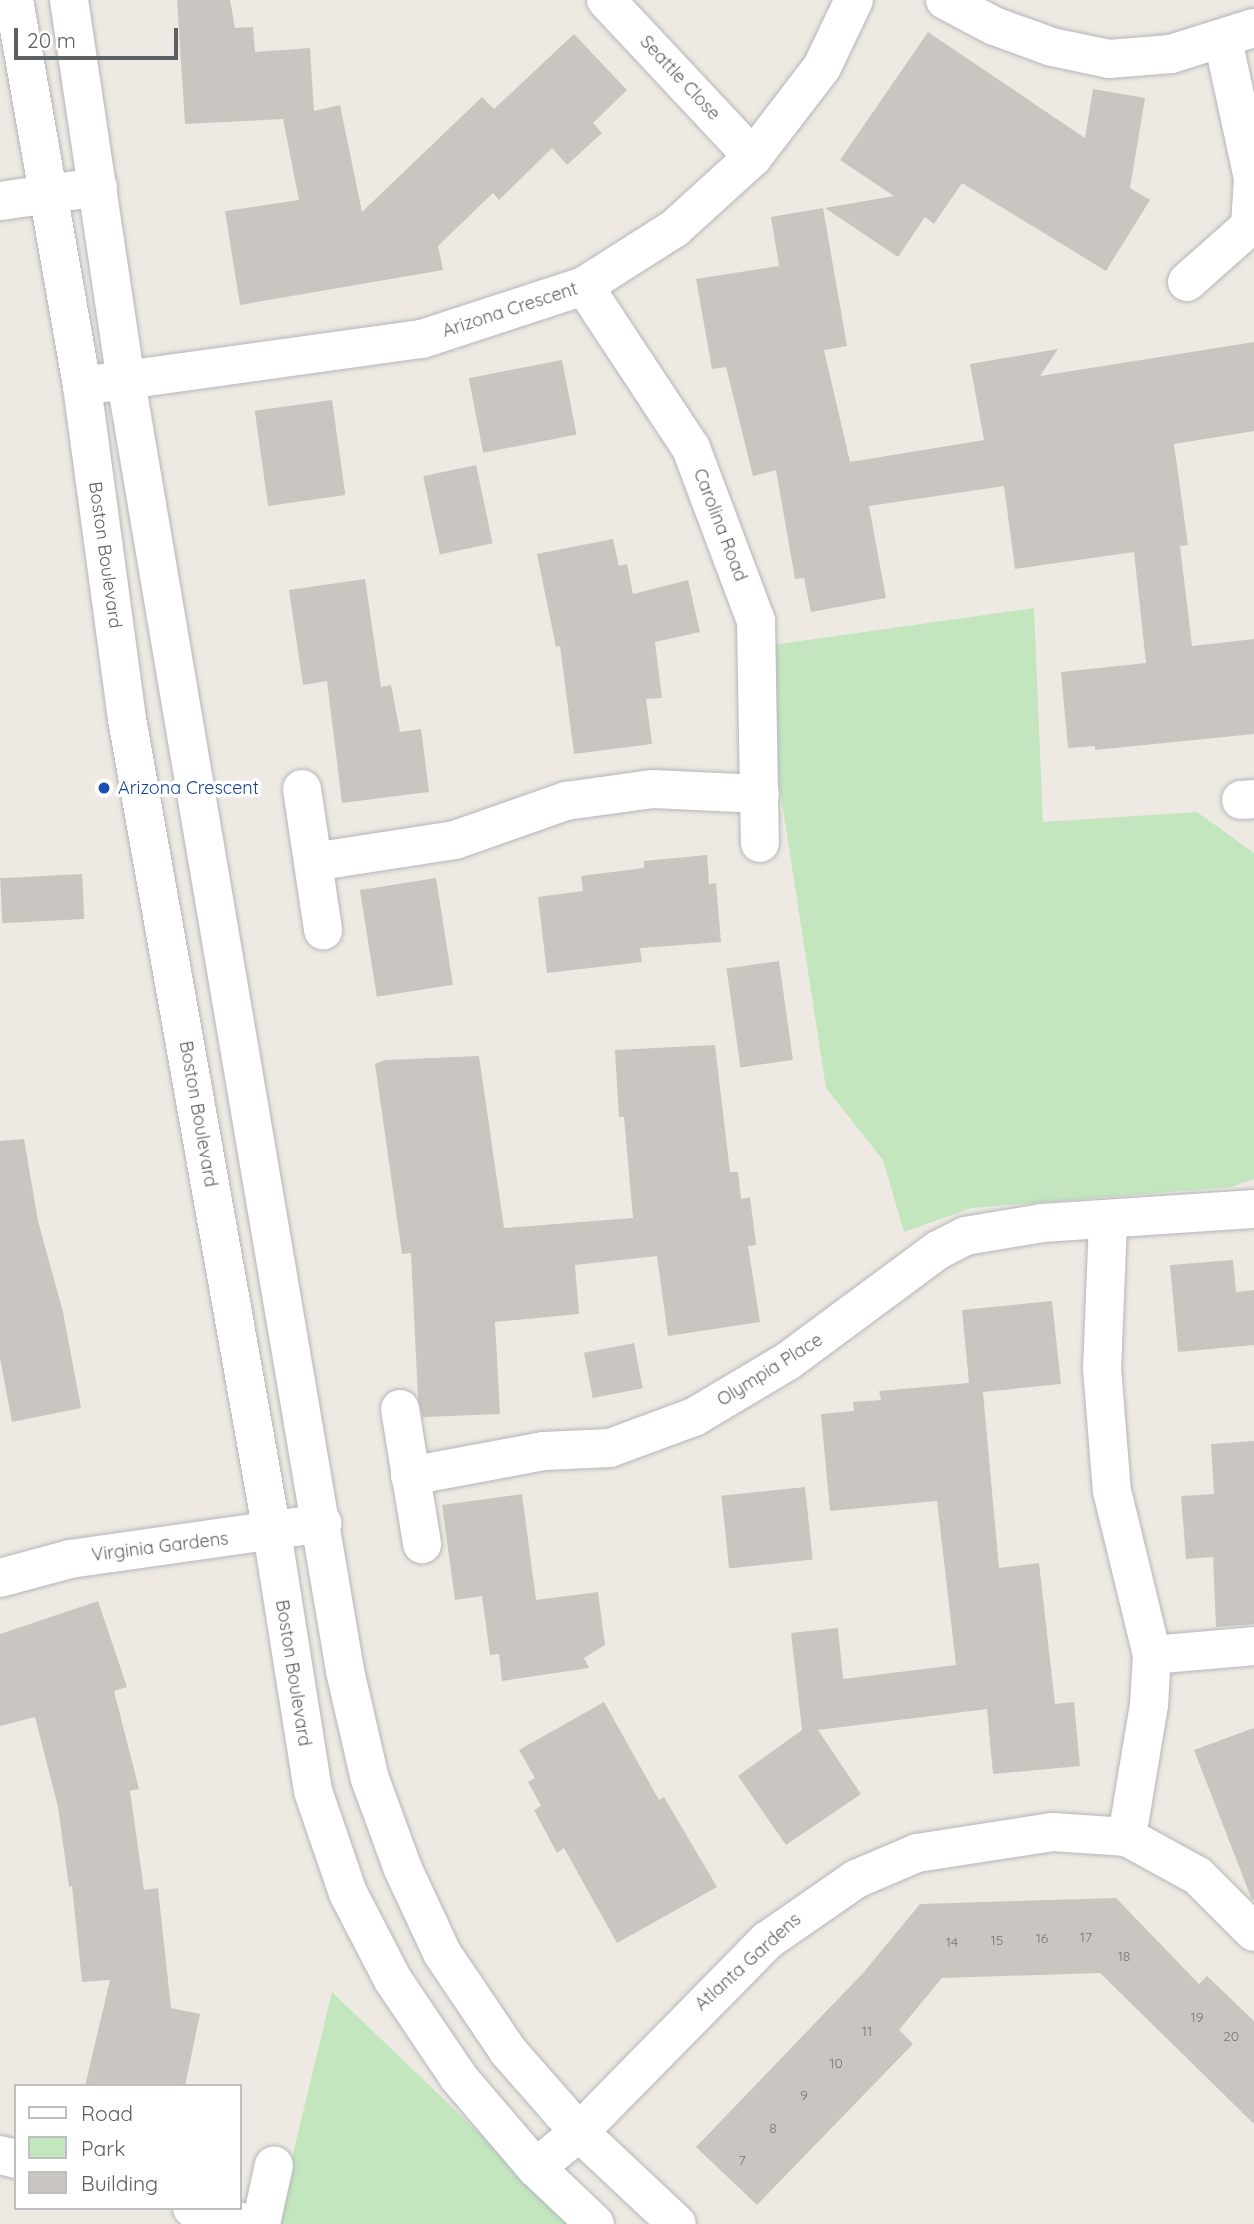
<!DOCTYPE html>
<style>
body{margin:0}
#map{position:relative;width:1254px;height:2224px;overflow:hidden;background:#eeeae3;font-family:Quicksand,sans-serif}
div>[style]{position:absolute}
.green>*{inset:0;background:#c3e6bf}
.building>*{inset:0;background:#c9c5c0;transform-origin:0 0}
.roads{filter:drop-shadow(0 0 2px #b4b6ba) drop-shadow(0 0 2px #b4b6ba)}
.street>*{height:38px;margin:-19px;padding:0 19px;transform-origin:19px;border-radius:19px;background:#fff}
.secondary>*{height:38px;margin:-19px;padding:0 19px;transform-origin:19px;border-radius:19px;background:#fff}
.dots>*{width:19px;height:19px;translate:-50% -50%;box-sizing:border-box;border:4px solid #fff;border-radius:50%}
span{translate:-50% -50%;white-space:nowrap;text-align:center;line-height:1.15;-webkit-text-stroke:7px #fff;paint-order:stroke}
.number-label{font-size:14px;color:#76797b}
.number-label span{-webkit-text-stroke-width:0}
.street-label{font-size:18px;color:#5b6064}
.transit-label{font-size:18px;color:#164399}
.left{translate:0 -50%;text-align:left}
.legend{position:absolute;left:14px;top:2084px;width:228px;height:126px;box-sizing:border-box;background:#fff;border:2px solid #bdbfc1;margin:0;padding:9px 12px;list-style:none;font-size:21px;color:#5b6064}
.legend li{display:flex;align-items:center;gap:14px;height:35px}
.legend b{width:35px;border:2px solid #bdbfc1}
.scale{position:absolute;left:14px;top:28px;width:164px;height:32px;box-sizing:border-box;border:4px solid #5b6064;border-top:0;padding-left:9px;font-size:21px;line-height:24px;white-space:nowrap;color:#5b6064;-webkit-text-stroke:5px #fff;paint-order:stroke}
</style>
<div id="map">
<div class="green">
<div style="clip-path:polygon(1034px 608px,1043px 822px,1197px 812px,1254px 853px,1254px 1179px,1231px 1187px,971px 1208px,904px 1232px,883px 1160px,826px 1088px,758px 647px)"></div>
<div style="clip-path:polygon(332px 1992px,574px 2224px,276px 2224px)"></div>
</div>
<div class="building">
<div style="clip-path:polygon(177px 0,230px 0,235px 28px,253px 27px,255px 52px,310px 48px,314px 111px,340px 105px,362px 212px,482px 97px,494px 109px,574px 34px,627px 90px,593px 123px,602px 133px,567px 165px,552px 148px,499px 200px,493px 193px,438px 246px,443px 270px,240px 305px,225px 211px,299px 200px,283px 119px,185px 124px)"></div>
<div style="clip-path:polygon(928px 32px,1085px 138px,1093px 89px,1145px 98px,1130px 188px,1150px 200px,1106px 271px,962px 183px,934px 224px,925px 217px,898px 257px,825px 208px,894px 196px,840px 160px)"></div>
<div style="clip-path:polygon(823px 208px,847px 346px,824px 350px,850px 462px,984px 440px,970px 364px,1058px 349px,1040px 376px,1254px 342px,1254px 431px,1174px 444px,1188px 545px,1180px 546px,1192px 646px,1254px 639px,1254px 734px,1095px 750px,1095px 746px,1068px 748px,1061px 672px,1146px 663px,1134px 552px,1015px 569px,1004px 486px,869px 506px,886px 598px,811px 612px,804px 578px,795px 579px,776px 470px,753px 476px,726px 367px,712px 369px,696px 279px,779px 266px,771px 217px)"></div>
<div style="left:562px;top:360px;width:76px;height:95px;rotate:79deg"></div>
<div style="left:332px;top:400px;width:96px;height:78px;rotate:82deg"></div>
<div style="left:476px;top:465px;width:80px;height:54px;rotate:78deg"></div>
<div style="clip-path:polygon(613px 539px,619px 566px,627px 564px,633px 594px,688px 580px,700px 632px,655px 642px,662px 698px,646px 699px,652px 744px,574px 754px,560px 646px,556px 647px,537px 554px)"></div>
<div style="clip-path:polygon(365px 579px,381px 687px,391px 685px,400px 732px,421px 729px,429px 792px,342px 803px,327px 681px,303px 685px,289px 590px)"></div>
<div style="clip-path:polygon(707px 855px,709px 884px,716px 883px,721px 942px,640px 948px,642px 962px,547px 973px,538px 897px,583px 891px,581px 876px,644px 868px,644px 861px)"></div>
<div style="left:82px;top:874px;width:45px;height:82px;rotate:87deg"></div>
<div style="left:436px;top:878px;width:108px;height:77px;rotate:81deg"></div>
<div style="left:779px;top:961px;width:100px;height:53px;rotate:82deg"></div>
<div style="clip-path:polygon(715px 1045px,730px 1172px,738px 1172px,741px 1199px,750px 1197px,756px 1245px,748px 1246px,760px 1322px,668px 1336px,657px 1256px,575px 1265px,579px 1314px,495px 1322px,500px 1414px,423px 1417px,418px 1398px,411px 1253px,402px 1254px,375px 1064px,385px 1060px,479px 1056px,504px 1228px,633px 1218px,624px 1117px,619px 1117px,615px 1050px)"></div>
<div style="clip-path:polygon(24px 1139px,38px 1221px,63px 1312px,81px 1408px,12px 1422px,0 1358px,0 1141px)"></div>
<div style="clip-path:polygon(1233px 1260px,1236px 1292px,1254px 1290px,1254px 1345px,1178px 1352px,1170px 1265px)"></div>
<div style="clip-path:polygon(1052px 1301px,1061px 1384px,983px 1392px,999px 1568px,1039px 1563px,1055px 1704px,1074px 1702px,1080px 1766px,993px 1774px,987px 1709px,818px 1730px,861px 1794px,786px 1845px,738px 1776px,802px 1730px,791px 1633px,838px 1628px,843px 1679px,956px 1665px,937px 1501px,830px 1511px,821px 1414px,854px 1411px,853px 1402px,881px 1400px,879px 1391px,969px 1383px,962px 1310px)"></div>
<div style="left:634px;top:1343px;width:46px;height:51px;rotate:79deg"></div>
<div style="clip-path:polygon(1254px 1441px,1254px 1624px,1216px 1627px,1213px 1557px,1186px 1559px,1181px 1496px,1214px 1494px,1211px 1444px)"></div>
<div style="left:805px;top:1487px;width:73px;height:84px;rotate:84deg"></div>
<div style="clip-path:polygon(522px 1494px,536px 1600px,598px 1592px,605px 1645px,584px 1658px,589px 1668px,502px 1681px,499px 1654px,490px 1655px,482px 1596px,455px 1600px,442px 1505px)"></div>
<div style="clip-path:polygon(98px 1601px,127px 1687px,114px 1691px,139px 1789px,130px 1791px,144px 1890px,158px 1888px,171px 2008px,200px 2014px,185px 2086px,85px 2086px,110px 1980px,82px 1982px,72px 1886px,69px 1887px,58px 1807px,35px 1717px,0 1726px,0 1634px)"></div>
<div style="clip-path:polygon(604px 1702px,659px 1800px,664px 1797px,717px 1887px,617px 1943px,564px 1848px,557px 1853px,534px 1810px,541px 1806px,528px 1782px,535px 1778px,519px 1750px)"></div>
<div style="clip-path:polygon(1254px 1728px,1254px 1899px,1252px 1900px,1194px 1750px)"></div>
<div style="clip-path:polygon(1116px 1898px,1199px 1984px,1207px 1976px,1254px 2021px,1254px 2124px,1100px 1973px,942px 1978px,899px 2030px,913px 2044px,757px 2205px,696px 2147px,863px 1973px,920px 1904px)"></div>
</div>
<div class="roads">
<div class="street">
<div style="left:606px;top:0;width:215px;rotate:46.9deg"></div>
<div style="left:945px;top:0;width:55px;rotate:28deg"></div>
<div style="left:994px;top:26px;width:62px;rotate:19.9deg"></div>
<div style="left:1052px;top:47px;width:58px;rotate:11.9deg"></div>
<div style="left:1109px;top:59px;width:62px;rotate:-4.6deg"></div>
<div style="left:1171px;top:54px;width:87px;rotate:-17.4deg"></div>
<div style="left:1223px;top:40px;width:142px;rotate:77.8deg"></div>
<div style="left:1253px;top:179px;width:47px;rotate:93.7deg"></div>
<div style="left:0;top:201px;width:99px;rotate:-8.1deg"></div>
<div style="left:1187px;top:282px;width:84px;rotate:-41.6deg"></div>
<div style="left:1250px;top:226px;width:4px;rotate:27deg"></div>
<div style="left:584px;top:286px;width:194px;rotate:56.6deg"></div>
<div style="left:691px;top:448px;width:185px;rotate:69.4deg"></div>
<div style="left:756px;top:621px;width:222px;rotate:89deg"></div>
<div style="left:82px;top:386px;width:343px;rotate:-7.9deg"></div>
<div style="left:422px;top:339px;width:170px;rotate:-18.1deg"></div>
<div style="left:584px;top:286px;width:108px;rotate:-32.5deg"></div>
<div style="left:675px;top:228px;width:105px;rotate:-42.3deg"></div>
<div style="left:753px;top:157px;width:113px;rotate:-52.5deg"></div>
<div style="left:822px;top:67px;width:74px;rotate:-64.5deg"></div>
<div style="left:302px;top:789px;width:143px;rotate:81.5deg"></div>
<div style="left:1241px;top:800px;width:13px;rotate:-4deg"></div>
<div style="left:313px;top:862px;width:144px;rotate:-8.8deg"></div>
<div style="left:455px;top:840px;width:118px;rotate:-19.4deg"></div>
<div style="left:566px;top:801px;width:88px;rotate:-7.9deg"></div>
<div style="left:653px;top:789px;width:107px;rotate:2.7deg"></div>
<div style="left:1108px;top:1221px;width:147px;rotate:92.3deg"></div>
<div style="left:1102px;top:1368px;width:123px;rotate:85.4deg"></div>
<div style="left:1112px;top:1491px;width:169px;rotate:76.3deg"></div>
<div style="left:1152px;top:1655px;width:50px;rotate:93.4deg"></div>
<div style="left:1149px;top:1705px;width:134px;rotate:99.5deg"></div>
<div style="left:400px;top:1409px;width:137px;rotate:80.7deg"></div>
<div style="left:410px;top:1476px;width:136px;rotate:-10.6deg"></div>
<div style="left:544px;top:1451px;width:66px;rotate:-2.6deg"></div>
<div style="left:610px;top:1448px;width:90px;rotate:-20.3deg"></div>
<div style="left:694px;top:1417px;width:109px;rotate:-30.8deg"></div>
<div style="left:788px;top:1361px;width:187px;rotate:-36.5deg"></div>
<div style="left:938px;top:1250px;width:30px;rotate:-27deg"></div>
<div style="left:965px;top:1236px;width:79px;rotate:-9.5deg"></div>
<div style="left:1043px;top:1223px;width:211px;rotate:-3.8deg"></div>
<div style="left:0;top:1578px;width:73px;rotate:-15.2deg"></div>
<div style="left:70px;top:1559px;width:255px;rotate:-8.1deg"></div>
<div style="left:1152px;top:1655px;width:102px;rotate:-5deg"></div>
<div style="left:0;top:2155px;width:16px;rotate:14deg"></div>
<div style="left:536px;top:2168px;width:56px;rotate:-39.9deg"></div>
<div style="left:579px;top:2132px;width:269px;rotate:-45.5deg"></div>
<div style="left:768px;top:1940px;width:107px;rotate:-34.7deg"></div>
<div style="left:856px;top:1879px;width:66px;rotate:-23.1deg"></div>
<div style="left:917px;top:1853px;width:138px;rotate:-8.8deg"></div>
<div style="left:1053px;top:1832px;width:74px;rotate:3.9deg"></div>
<div style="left:1127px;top:1837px;width:81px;rotate:28.8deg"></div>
<div style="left:1198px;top:1876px;width:79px;rotate:45deg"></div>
<div style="left:192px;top:2208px;width:59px;rotate:15.7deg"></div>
<div style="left:261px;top:2224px;width:60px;rotate:-77.6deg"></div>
</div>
<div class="secondary">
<div style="left:14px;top:0;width:392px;rotate:80deg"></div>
<div style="left:82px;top:386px;width:336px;rotate:82.3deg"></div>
<div style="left:127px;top:719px;width:826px;rotate:79.89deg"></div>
<div style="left:272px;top:1532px;width:262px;rotate:81deg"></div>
<div style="left:313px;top:1791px;width:108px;rotate:71.1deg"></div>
<div style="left:348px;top:1893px;width:98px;rotate:62.7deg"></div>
<div style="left:393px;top:1980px;width:118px;rotate:56deg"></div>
<div style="left:459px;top:2078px;width:118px;rotate:49.5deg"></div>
<div style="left:536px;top:2168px;width:81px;rotate:43.5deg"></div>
<div style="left:69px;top:0;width:385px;rotate:81.5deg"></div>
<div style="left:126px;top:381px;width:1308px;rotate:80.36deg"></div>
<div style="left:345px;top:1671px;width:111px;rotate:77deg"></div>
<div style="left:370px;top:1779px;width:96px;rotate:69.9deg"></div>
<div style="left:403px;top:1869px;width:93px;rotate:65.1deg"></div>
<div style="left:442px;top:1953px;width:118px;rotate:56deg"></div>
<div style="left:508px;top:2051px;width:108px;rotate:48.8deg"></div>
<div style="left:579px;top:2132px;width:134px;rotate:43.2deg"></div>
</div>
</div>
<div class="dots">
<div style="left:104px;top:788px;background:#1a4fb4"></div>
</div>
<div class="number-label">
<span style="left:1086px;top:1937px">17</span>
<span style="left:1042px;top:1938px">16</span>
<span style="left:997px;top:1940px">15</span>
<span style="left:952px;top:1942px">14</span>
<span style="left:1124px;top:1956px">18</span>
<span style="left:1197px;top:2017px">19</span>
<span style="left:867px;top:2031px">11</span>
<span style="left:1231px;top:2036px">20</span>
<span style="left:836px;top:2063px">10</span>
<span style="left:804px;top:2095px">9</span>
<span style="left:773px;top:2128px">8</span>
<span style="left:742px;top:2160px">7</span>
</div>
<div class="street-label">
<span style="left:680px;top:78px;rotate:47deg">Seattle Close</span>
<span style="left:510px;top:310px;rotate:-18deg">Arizona Crescent</span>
<span style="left:720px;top:525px;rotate:69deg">Carolina Road</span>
<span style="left:105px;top:555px;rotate:82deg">Boston Boulevard</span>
<span style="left:198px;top:1114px;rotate:80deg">Boston Boulevard</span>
<span style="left:770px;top:1370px;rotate:-32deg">Olympia Place</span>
<span style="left:160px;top:1547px;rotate:-7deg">Virginia Gardens</span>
<span style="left:293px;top:1673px;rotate:81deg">Boston Boulevard</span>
<span style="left:748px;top:1962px;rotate:-42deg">Atlanta Gardens</span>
</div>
<div class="transit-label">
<span class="left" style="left:118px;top:788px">Arizona Crescent</span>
</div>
<ul class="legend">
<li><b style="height:9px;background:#fff"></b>Road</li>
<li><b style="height:19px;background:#c3e6bf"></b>Park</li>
<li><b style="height:19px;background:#c9c5c0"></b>Building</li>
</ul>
<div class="scale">20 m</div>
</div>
